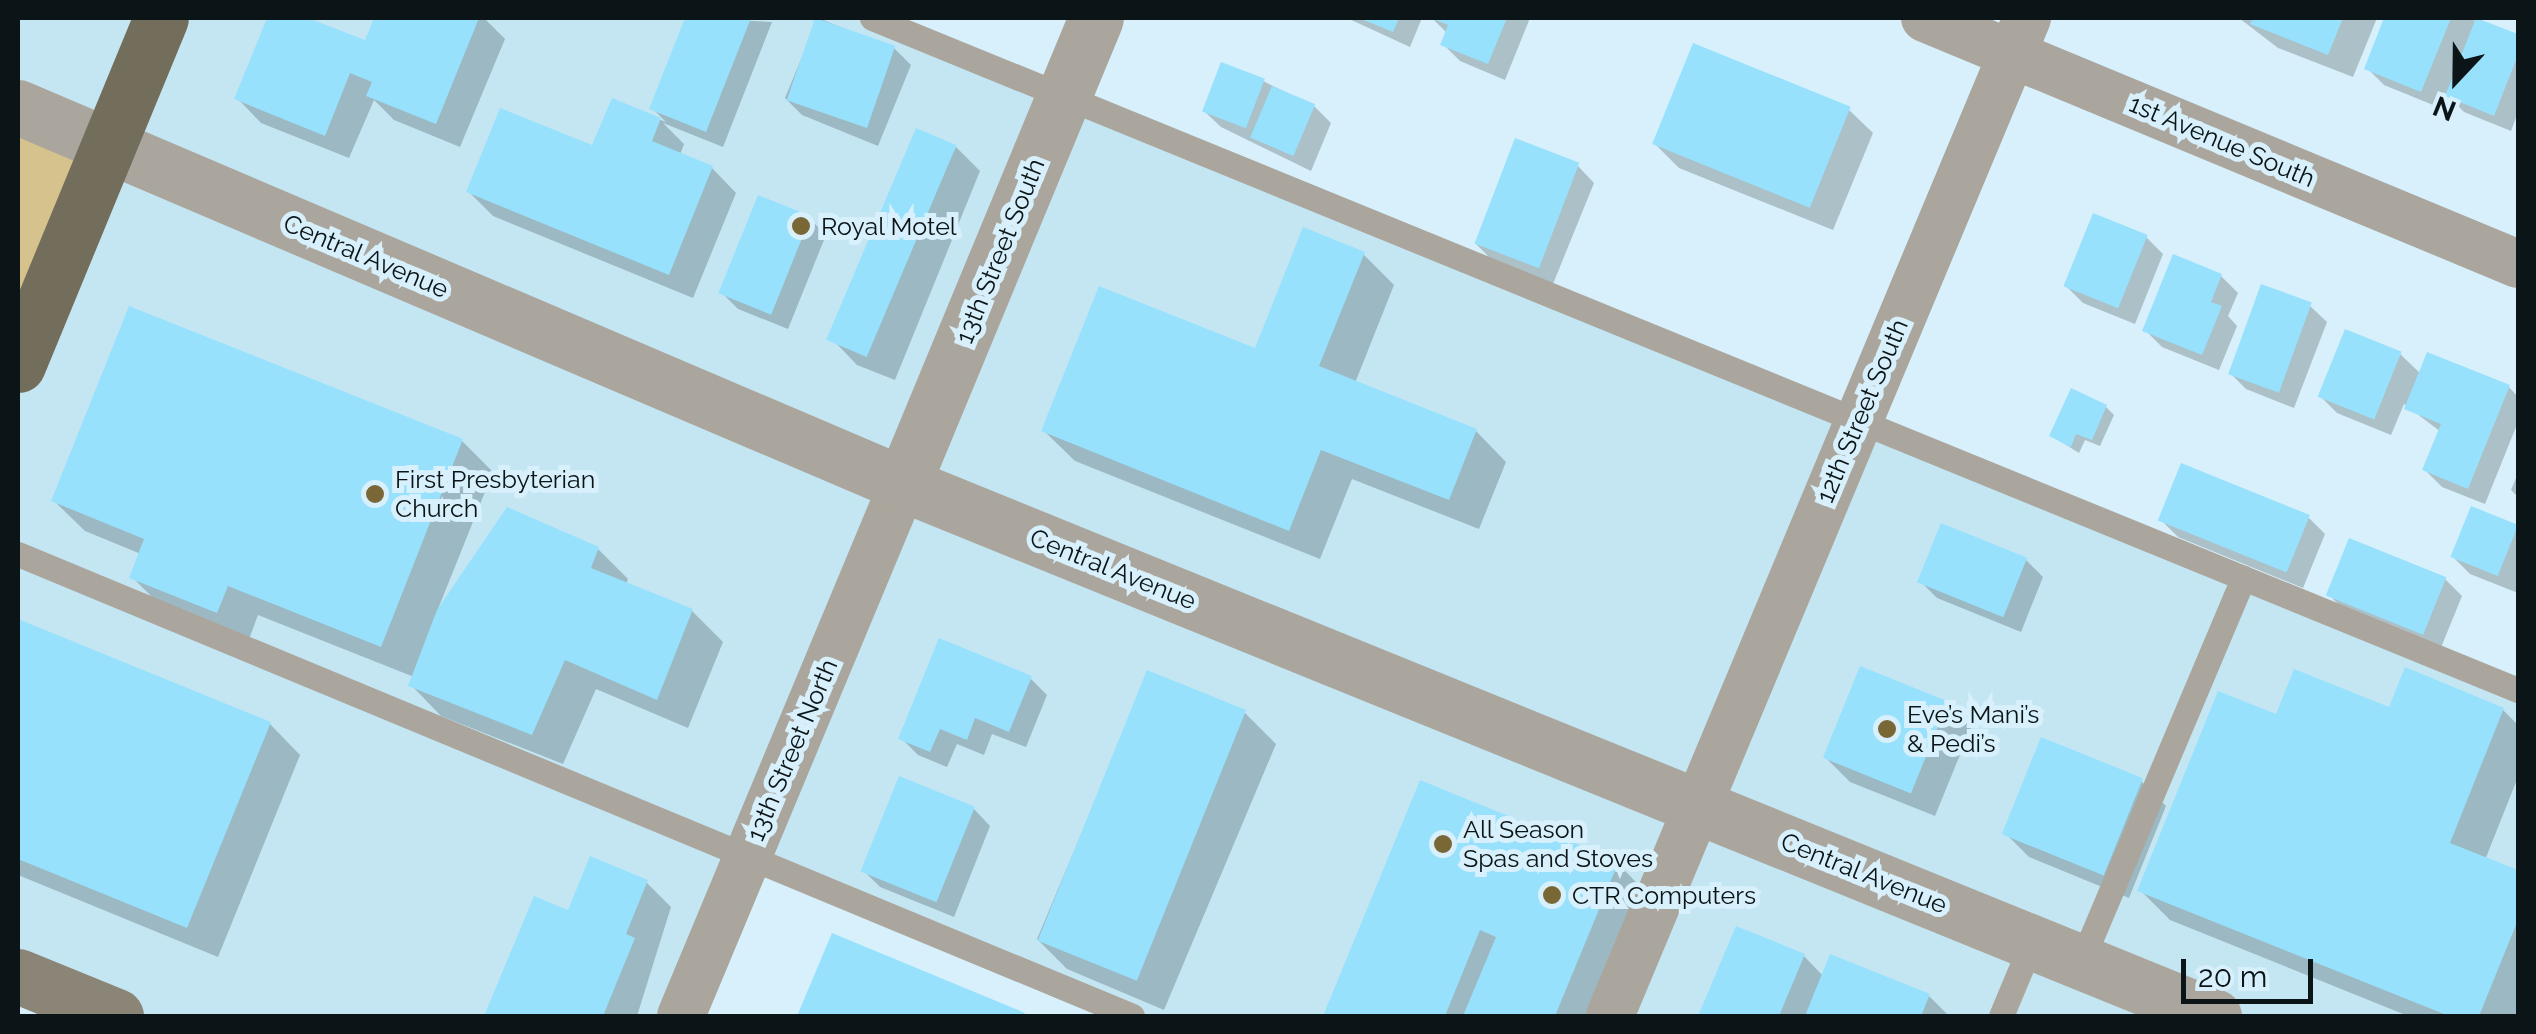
<!DOCTYPE html>
<meta charset="utf-8">
<style>
body{margin:0}
#map{position:relative;width:2536px;height:1034px;overflow:hidden;background:#d7f0fb;font-family:Raleway,sans-serif}
div>[style]{position:absolute}
.built>*{inset:0;background:#c4e6f3}
.green>*{inset:0;background:#d6c28c}
.shadow>*{inset:0;background:#0003}
.building>*{inset:0;background:#97e1fd;transform-origin:0 0}
.service>*{height:25px;margin:-12.5px;padding:0 12.5px;transform-origin:12.5px;border-radius:12.5px;background:#aaa69d}
.minor>*{height:48px;margin:-24px;padding:0 24px;transform-origin:24px;border-radius:24px;background:#aaa69d}
.tertiary>*{height:55px;margin:-27.5px;padding:0 27.5px;transform-origin:27.5px;border-radius:27.5px;background:#aaa69d}
.secondary>*{height:55px;margin:-27.5px;padding:0 27.5px;transform-origin:27.5px;border-radius:27.5px;background:#8a8577}
.primary>*{height:55px;margin:-27.5px;padding:0 27.5px;transform-origin:27.5px;border-radius:27.5px;background:#736d5c}
.dots>*{width:28px;height:28px;translate:-50% -50%;box-sizing:border-box;border:5px solid #d7f0fb;border-radius:50%}
span{translate:-50% -50%;white-space:nowrap;text-align:center;line-height:1.15;-webkit-text-stroke:10px #d7f0fb;paint-order:stroke}
.street-label{font-size:25px;color:#0b1417}
.poi-label{font-size:25px;color:#0b1417}
.left{translate:0 -50%;text-align:left}
.frame{position:absolute;inset:0;border:20px solid #0b1417;pointer-events:none}
.north{position:absolute;left:2406px;top:30px;width:100px;height:100px;-webkit-text-stroke:8px #d7f0fb;paint-order:stroke;rotate:202deg;font-size:28px;font-weight:700;line-height:40px;text-align:center;color:#0b1417}
.north::after{content:'';display:block;margin:auto;width:35px;height:45px;background:#0b1417;clip-path:polygon(50% 0,100% 100%,50% 72%,0 100%)}
.scale{position:absolute;left:2181px;top:959px;width:132px;height:45px;box-sizing:border-box;border:5px solid #0b1417;border-top:0;padding-left:12px;font-size:30px;line-height:35px;white-space:nowrap;color:#0b1417;-webkit-text-stroke:8px #d7f0fb;paint-order:stroke}
</style>
<div id="map">
<div class="built">
<div style="clip-path:polygon(18px 18px,872px 18px,2518px 690px,2518px 1016px,1133px 1016px,748px 857px,681px 1016px,116px 1016px,18px 976px)"></div>
</div>
<div class="green">
<div style="clip-path:polygon(18px 108px,110px 147px,18px 369px)"></div>
</div>
<div class="shadow">
<div style="clip-path:polygon(269px 18px,301px 18px,366px 44px,377px 18px,484px 18px,505px 39px,460px 147px,394px 120px,374px 100px,349px 158px,261px 123px,237px 98px)"></div>
<div style="clip-path:polygon(688px 18px,772px 22px,723px 147px,663px 123px,684px 144px,680px 155px,712px 168px,736px 193px,693px 298px,493px 216px,469px 192px,594px 148px,613px 101px,666px 122px,652px 108px)"></div>
<div style="clip-path:polygon(818px 18px,894px 48px,911px 65px,878px 146px,802px 115px,785px 98px)"></div>
<div style="clip-path:polygon(1347px 18px,1422px 18px,1410px 47px)"></div>
<div style="clip-path:polygon(1432px 18px,1530px 18px,1505px 80px,1460px 61px,1443px 44px,1447px 33px)"></div>
<div style="clip-path:polygon(2239px 18px,2377px 18px,2353px 77px,2278px 48px)"></div>
<div style="clip-path:polygon(2387px 18px,2468px 18px,2518px 37px,2518px 112px,2511px 131px,2464px 112px,2444px 92px,2438px 107px,2384px 85px,2367px 68px)"></div>
<div style="clip-path:polygon(1263px 81px,1314px 106px,1331px 123px,1311px 171px,1221px 127px,1204px 111px)"></div>
<div style="clip-path:polygon(1848px 109px,1873px 133px,1833px 230px,1679px 168px,1655px 144px)"></div>
<div style="clip-path:polygon(956px 147px,980px 171px,895px 380px,857px 365px,833px 340px)"></div>
<div style="clip-path:polygon(1578px 166px,1594px 183px,1553px 284px,1492px 260px,1475px 243px)"></div>
<div style="clip-path:polygon(809px 218px,826px 235px,788px 329px,738px 309px,721px 292px)"></div>
<div style="clip-path:polygon(2146px 237px,2163px 254px,2135px 324px,2083px 303px,2066px 286px)"></div>
<div style="clip-path:polygon(1363px 254px,1394px 285px,1355px 383px,1476px 431px,1506px 462px,1479px 529px,1352px 479px,1320px 559px,1075px 461px,1044px 431px,1256px 351px)"></div>
<div style="clip-path:polygon(2221px 276px,2238px 293px,2228px 316px,2237px 326px,2219px 370px,2162px 347px,2145px 330px)"></div>
<div style="clip-path:polygon(2310px 306px,2327px 322px,2294px 408px,2246px 389px,2229px 372px)"></div>
<div style="clip-path:polygon(2400px 354px,2421px 374px,2509px 387px,2518px 397px,2518px 422px,2485px 504px,2442px 487px,2425px 470px,2441px 432px,2404px 404px,2391px 435px,2337px 413px,2320px 396px)"></div>
<div style="clip-path:polygon(2106px 407px,2114px 415px,2100px 446px,2085px 440px,2079px 453px,2052px 436px)"></div>
<div style="clip-path:polygon(462px 441px,493px 472px,438px 609px,598px 549px,628px 579px,626px 585px,692px 611px,723px 642px,688px 728px,596px 689px,563px 764px,441px 716px,411px 685px,414px 677px,258px 615px,248px 642px,162px 607px,132px 577px,141px 554px,85px 531px,54px 501px)"></div>
<div style="clip-path:polygon(2518px 473px,2518px 497px,2511px 490px)"></div>
<div style="clip-path:polygon(2472px 509px,2518px 528px,2518px 593px,2470px 574px,2453px 557px)"></div>
<div style="clip-path:polygon(2308px 517px,2325px 534px,2303px 588px,2178px 537px,2161px 520px)"></div>
<div style="clip-path:polygon(2026px 560px,2043px 577px,2021px 632px,1937px 598px,1920px 581px)"></div>
<div style="clip-path:polygon(2445px 579px,2462px 596px,2440px 650px,2346px 612px,2329px 595px)"></div>
<div style="clip-path:polygon(18px 621px,270px 724px,300px 755px,218px 957px,18px 875px)"></div>
<div style="clip-path:polygon(1149px 673px,1245px 713px,1276px 744px,1164px 1010px,1067px 969px,1037px 939px)"></div>
<div style="clip-path:polygon(1030px 678px,1047px 695px,1026px 747px,992px 734px,984px 755px,957px 744px,947px 767px,918px 755px,901px 738px)"></div>
<div style="clip-path:polygon(1946px 703px,1971px 728px,1935px 816px,1850px 782px,1826px 758px)"></div>
<div style="clip-path:polygon(2390px 710px,2503px 710px,2518px 725px,2518px 777px,2485px 860px,2518px 873px,2518px 1016px,2408px 1016px,2170px 920px,2140px 890px)"></div>
<div style="clip-path:polygon(2141px 781px,2166px 806px,2129px 898px,2029px 857px,2005px 833px)"></div>
<div style="clip-path:polygon(1421px 783px,1617px 863px,1648px 894px,1598px 1016px,1325px 1016px)"></div>
<div style="clip-path:polygon(974px 809px,990px 826px,954px 917px,880px 887px,863px 870px)"></div>
<div style="clip-path:polygon(647px 883px,671px 907px,637px 1016px,487px 1016px,535px 900px,569px 914px)"></div>
<div style="clip-path:polygon(1737px 929px,1804px 956px,1824px 977px,1929px 996px,1949px 1016px,1701px 1016px)"></div>
<div style="clip-path:polygon(833px 936px,1023px 1015px,1025px 1016px,799px 1016px)"></div>
</div>
<div class="building">
<div style="clip-path:polygon(267px 18px,308px 18px,365px 40px,374px 18px,479px 18px,436px 124px,366px 96px,372px 82px,350px 73px,325px 136px,234px 99px)"></div>
<div style="clip-path:polygon(685px 18px,751px 18px,706px 132px,649px 109px)"></div>
<div style="left:815px;top:18px;width:85px;height:87px;rotate:19deg"></div>
<div style="clip-path:polygon(1359px 18px,1399px 18px,1393px 32px)"></div>
<div style="clip-path:polygon(1431px 18px,1507px 18px,1488px 64px,1440px 45px,1448px 25px)"></div>
<div style="clip-path:polygon(2253px 18px,2343px 18px,2328px 55px,2250px 24px)"></div>
<div style="clip-path:polygon(2384px 18px,2451px 18px,2421px 92px,2364px 69px)"></div>
<div style="clip-path:polygon(2476px 18px,2518px 34px,2518px 55px,2494px 116px,2445px 96px)"></div>
<div style="left:1693px;top:43px;width:170px;height:109px;rotate:22deg"></div>
<div style="left:1221px;top:62px;width:47px;height:53px;rotate:21deg"></div>
<div style="left:1272px;top:86px;width:47px;height:56px;rotate:23deg"></div>
<div style="clip-path:polygon(612px 98px,661px 118px,652px 141px,713px 166px,669px 275px,466px 192px,500px 108px,592px 145px)"></div>
<div style="left:916px;top:128px;width:44px;height:230px;rotate:23deg"></div>
<div style="left:1515px;top:138px;width:69px;height:113px;rotate:21deg"></div>
<div style="left:758px;top:195px;width:57px;height:106px;rotate:22deg"></div>
<div style="left:2093px;top:213px;width:59px;height:79px;rotate:22deg"></div>
<div style="clip-path:polygon(1303px 227px,1365px 252px,1319px 366px,1477px 429px,1449px 500px,1321px 450px,1289px 531px,1041px 431px,1099px 286px,1255px 348px)"></div>
<div style="clip-path:polygon(2173px 254px,2222px 274px,2211px 302px,2222px 306px,2202px 355px,2142px 331px)"></div>
<div style="left:2261px;top:284px;width:54px;height:96px;rotate:20deg"></div>
<div style="clip-path:polygon(129px 306px,463px 439px,381px 647px,228px 586px,217px 613px,129px 578px,144px 539px,51px 501px)"></div>
<div style="left:2345px;top:329px;width:61px;height:73px;rotate:22deg"></div>
<div style="clip-path:polygon(2427px 352px,2510px 385px,2468px 489px,2422px 470px,2441px 424px,2404px 409px)"></div>
<div style="clip-path:polygon(2071px 388px,2107px 405px,2092px 440px,2076px 434px,2071px 447px,2049px 436px)"></div>
<div style="left:2181px;top:463px;width:139px;height:62px;rotate:22deg"></div>
<div style="left:2471px;top:506px;width:51px;height:55px;rotate:22deg"></div>
<div style="clip-path:polygon(507px 507px,599px 547px,591px 568px,693px 609px,657px 700px,565px 660px,532px 735px,408px 686px,437px 610px)"></div>
<div style="left:1941px;top:523px;width:93px;height:64px;rotate:22deg"></div>
<div style="left:2349px;top:538px;width:105px;height:62px;rotate:22deg"></div>
<div style="clip-path:polygon(18px 619px,271px 722px,187px 928px,18px 859px)"></div>
<div style="clip-path:polygon(939px 638px,1032px 676px,1009px 732px,975px 718px,967px 740px,940px 729px,930px 752px,898px 739px)"></div>
<div style="left:1860px;top:666px;width:95px;height:99px;rotate:22deg"></div>
<div style="clip-path:polygon(2405px 667px,2504px 708px,2450px 843px,2518px 870px,2518px 920px,2479px 1016px,2449px 1016px,2137px 891px,2218px 691px,2276px 714px,2294px 669px,2389px 707px)"></div>
<div style="left:1147px;top:670px;width:107px;height:292px;rotate:22deg"></div>
<div style="left:2041px;top:737px;width:110px;height:105px;rotate:22deg"></div>
<div style="left:899px;top:776px;width:82px;height:103px;rotate:22deg"></div>
<div style="clip-path:polygon(1420px 780px,1619px 861px,1555px 1016px,1463px 1016px,1496px 937px,1480px 930px,1445px 1016px,1323px 1016px)"></div>
<div style="clip-path:polygon(590px 856px,648px 880px,626px 934px,635px 938px,603px 1016px,484px 1016px,534px 896px,568px 910px)"></div>
<div style="clip-path:polygon(1736px 926px,1805px 954px,1779px 1016px,1698px 1016px)"></div>
<div style="clip-path:polygon(832px 933px,1025px 1013px,1023px 1016px,797px 1016px)"></div>
<div style="clip-path:polygon(1830px 954px,1930px 994px,1921px 1016px,1805px 1016px)"></div>
</div>
<div class="service">
<div style="left:872px;top:18px;width:1778px;rotate:22.21deg"></div>
<div style="left:18px;top:554px;width:1206px;rotate:22.52deg"></div>
<div style="left:2081px;top:962px;width:417px;rotate:-67.1deg"></div>
<div style="left:2001px;top:1016px;width:80px;rotate:-67.3deg"></div>
</div>
<div class="minor">
<div style="left:1925px;top:18px;width:642px;rotate:22.53deg"></div>
<div style="left:681px;top:1016px;width:576px;rotate:-67.35deg"></div>
<div style="left:1610px;top:1016px;width:1082px;rotate:-67.32deg"></div>
</div>
<div class="tertiary">
<div style="left:18px;top:107px;width:962px;rotate:23.07deg"></div>
<div style="left:903px;top:484px;width:1415px;rotate:22.09deg"></div>
<div style="left:903px;top:484px;width:504px;rotate:-67.5deg"></div>
</div>
<div class="secondary">
<div style="left:18px;top:976px;width:106px;rotate:22.2deg"></div>
</div>
<div class="primary">
<div style="left:18px;top:365px;width:375px;rotate:-67.6deg"></div>
</div>
<div class="dots">
<div style="left:801px;top:226px;background:#796735"></div>
<div style="left:375px;top:494px;background:#796735"></div>
<div style="left:1887px;top:729px;background:#796735"></div>
<div style="left:1443px;top:844px;background:#796735"></div>
<div style="left:1552px;top:895px;background:#796735"></div>
</div>
<div class="street-label">
<span style="left:2222px;top:141px;rotate:23deg">1st Avenue South</span>
<span style="left:1000px;top:251px;rotate:-68deg">13th Street South</span>
<span style="left:366px;top:256px;rotate:23deg">Central Avenue</span>
<span style="left:1862px;top:411px;rotate:-67deg">12th Street South</span>
<span style="left:1113px;top:569px;rotate:22deg">Central Avenue</span>
<span style="left:792px;top:750px;rotate:-67deg">13th Street North</span>
<span style="left:1864px;top:873px;rotate:22deg">Central Avenue</span>
</div>
<div class="poi-label">
<span class="left" style="left:821px;top:226px">Royal Motel</span>
<span class="left" style="left:395px;top:494px">First Presbyterian<br>Church</span>
<span class="left" style="left:1907px;top:729px">Eve’s Mani’s<br>&amp; Pedi’s</span>
<span class="left" style="left:1463px;top:844px">All Season<br>Spas and Stoves</span>
<span class="left" style="left:1572px;top:895px">CTR Computers</span>
</div>
<div class="frame"></div>
<div class="north">N</div>
<div class="scale">20 m</div>
</div>
